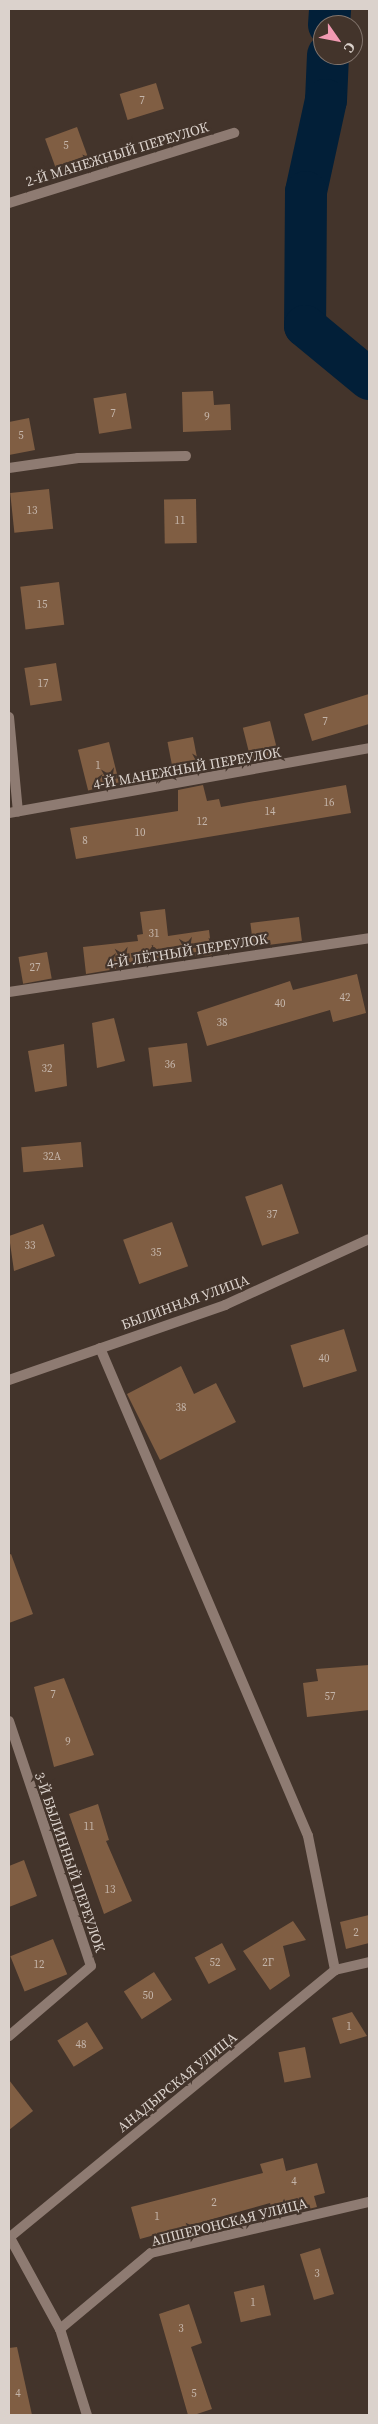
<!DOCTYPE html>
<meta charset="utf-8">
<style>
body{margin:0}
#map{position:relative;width:378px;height:2424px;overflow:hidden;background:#43342b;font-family:"Source Serif 4",serif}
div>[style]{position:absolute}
.river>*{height:42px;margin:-21px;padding:0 21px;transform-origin:21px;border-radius:21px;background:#021f38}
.building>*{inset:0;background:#805e43;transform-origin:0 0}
.street>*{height:10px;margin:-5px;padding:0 5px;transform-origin:5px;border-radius:5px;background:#8e7b72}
span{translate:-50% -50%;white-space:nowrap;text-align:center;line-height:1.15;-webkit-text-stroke:4.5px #43342b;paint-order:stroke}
.number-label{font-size:11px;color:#c4b5aa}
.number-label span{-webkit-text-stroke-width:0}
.street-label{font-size:14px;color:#dbd2cc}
.frame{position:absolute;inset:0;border:10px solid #dbd2cc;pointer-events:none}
.north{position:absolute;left:313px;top:15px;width:50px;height:50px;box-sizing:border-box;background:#43342b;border:1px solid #80736b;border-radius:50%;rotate:123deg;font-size:14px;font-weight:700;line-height:20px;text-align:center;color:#dbd2cc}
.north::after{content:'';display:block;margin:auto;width:18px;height:22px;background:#f19ab2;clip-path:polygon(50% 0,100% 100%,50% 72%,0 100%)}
</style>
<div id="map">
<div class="river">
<div style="left:329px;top:25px;width:16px;rotate:-86deg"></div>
<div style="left:328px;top:55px;width:45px;rotate:92.5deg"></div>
<div style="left:326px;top:100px;width:94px;rotate:102.3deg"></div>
<div style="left:306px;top:192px;width:134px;rotate:90.4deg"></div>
<div style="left:305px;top:326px;width:83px;rotate:39.6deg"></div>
</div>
<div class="building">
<div style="left:156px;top:83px;width:27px;height:38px;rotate:73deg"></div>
<div style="left:77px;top:127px;width:30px;height:34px;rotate:70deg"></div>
<div style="clip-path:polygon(213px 391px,214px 405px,230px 404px,231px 430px,183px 432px,182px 392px)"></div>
<div style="left:126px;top:393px;width:36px;height:33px;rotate:81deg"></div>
<div style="clip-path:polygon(29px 418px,35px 450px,9px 455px,9px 422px)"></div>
<div style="left:49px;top:489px;width:40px;height:39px;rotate:84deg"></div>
<div style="left:196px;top:499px;width:44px;height:32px;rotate:89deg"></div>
<div style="left:59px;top:582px;width:43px;height:39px;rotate:83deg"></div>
<div style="left:56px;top:663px;width:38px;height:32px;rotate:81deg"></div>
<div style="clip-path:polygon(369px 694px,369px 724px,312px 741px,304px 714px)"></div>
<div style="left:270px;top:721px;width:33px;height:28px;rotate:76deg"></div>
<div style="left:193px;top:737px;width:36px;height:26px;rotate:79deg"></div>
<div style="left:109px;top:742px;width:42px;height:32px;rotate:76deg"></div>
<div style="clip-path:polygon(203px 785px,207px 801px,219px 799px,221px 807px,346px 785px,351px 813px,76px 859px,70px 828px,178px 811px,178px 790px)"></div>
<div style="clip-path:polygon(165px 909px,168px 936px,209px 930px,212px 955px,115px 964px,116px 969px,86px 974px,83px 947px,138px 941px,137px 935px,143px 934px,140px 912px)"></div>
<div style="left:299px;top:917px;width:24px;height:49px;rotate:83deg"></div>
<div style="left:47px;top:952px;width:27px;height:29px;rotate:80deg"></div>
<div style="clip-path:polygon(357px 974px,366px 1013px,333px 1022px,330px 1010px,207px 1046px,197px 1012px,290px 981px,293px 990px)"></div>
<div style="clip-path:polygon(114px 1018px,125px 1061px,97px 1068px,92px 1023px)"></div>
<div style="left:187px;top:1043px;width:39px;height:39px;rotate:83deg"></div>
<div style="clip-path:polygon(64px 1044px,67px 1086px,35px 1092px,28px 1051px)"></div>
<div style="left:81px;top:1142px;width:25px;height:60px;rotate:85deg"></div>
<div style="left:282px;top:1184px;width:52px;height:39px;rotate:71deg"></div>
<div style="left:172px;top:1222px;width:47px;height:52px;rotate:70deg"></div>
<div style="clip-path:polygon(43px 1224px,55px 1256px,14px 1271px,9px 1236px)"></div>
<div style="left:344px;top:1329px;width:44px;height:56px;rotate:73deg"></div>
<div style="clip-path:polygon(181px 1366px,194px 1394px,216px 1383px,236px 1422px,160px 1460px,127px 1394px)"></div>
<div style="clip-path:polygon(11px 1554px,33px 1614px,9px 1623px,9px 1555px)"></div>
<div style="clip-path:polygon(369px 1665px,369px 1710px,307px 1717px,303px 1683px,318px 1681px,316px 1669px)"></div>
<div style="clip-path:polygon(64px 1678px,94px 1755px,54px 1767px,34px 1687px)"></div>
<div style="clip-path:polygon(98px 1804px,109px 1840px,106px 1841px,132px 1901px,104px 1914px,69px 1814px)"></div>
<div style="clip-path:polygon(24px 1860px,37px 1896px,9px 1907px,9px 1866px)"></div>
<div style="clip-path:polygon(369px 1915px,369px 1943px,346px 1949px,340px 1922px)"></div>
<div style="clip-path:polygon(293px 1921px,306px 1940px,283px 1946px,290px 1976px,270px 1990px,243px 1951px)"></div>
<div style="left:53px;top:1939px;width:38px;height:46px;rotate:68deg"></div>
<div style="left:222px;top:1943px;width:30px;height:31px;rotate:62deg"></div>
<div style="left:154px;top:1972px;width:33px;height:36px;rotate:57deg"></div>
<div style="clip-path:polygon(352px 2012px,367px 2036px,340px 2044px,332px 2018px)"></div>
<div style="left:87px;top:2022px;width:31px;height:35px;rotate:58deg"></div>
<div style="left:305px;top:2047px;width:31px;height:27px;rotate:79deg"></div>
<div style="clip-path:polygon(9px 2080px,33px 2111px,9px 2130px)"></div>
<div style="clip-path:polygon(283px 2158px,286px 2171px,317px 2163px,325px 2193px,314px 2196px,317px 2207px,274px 2217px,270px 2203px,140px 2239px,131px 2207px,263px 2173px,260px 2164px)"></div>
<div style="left:320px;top:2248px;width:48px;height:21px;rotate:73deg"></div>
<div style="left:264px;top:2285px;width:31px;height:31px;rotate:77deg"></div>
<div style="clip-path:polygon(189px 2304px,202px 2343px,191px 2347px,212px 2409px,194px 2415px,188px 2415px,159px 2314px)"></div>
<div style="clip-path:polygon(17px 2347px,32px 2415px,9px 2415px,9px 2348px)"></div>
</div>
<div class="street">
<div style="left:9px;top:203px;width:236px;rotate:-17.3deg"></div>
<div style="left:9px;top:468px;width:70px;rotate:-8.2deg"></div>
<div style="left:78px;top:458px;width:108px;rotate:-1.1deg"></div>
<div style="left:9px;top:717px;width:95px;rotate:84.6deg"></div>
<div style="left:9px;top:813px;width:366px;rotate:-10.2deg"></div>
<div style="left:9px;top:992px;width:364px;rotate:-8.5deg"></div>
<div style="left:100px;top:1348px;width:530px;rotate:66.91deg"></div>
<div style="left:308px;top:1836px;width:137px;rotate:78.6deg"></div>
<div style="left:9px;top:1380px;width:229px;rotate:-19.1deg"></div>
<div style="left:225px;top:1305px;width:158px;rotate:-24.6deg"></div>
<div style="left:9px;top:1721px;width:258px;rotate:71.5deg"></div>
<div style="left:91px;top:1966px;width:108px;rotate:139.5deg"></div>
<div style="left:9px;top:2236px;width:106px;rotate:61.3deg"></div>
<div style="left:60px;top:2329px;width:90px;rotate:72.6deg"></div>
<div style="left:10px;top:2237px;width:421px;rotate:-39.4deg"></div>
<div style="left:335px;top:1970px;width:35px;rotate:-13deg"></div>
<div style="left:60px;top:2329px;width:119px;rotate:-39.9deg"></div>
<div style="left:151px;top:2253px;width:224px;rotate:-13.2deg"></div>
</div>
<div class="number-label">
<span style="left:142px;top:101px">7</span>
<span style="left:66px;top:146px">5</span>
<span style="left:113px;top:414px">7</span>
<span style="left:207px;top:417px">9</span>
<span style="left:21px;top:436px">5</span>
<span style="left:32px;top:511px">13</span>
<span style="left:180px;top:521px">11</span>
<span style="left:42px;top:605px">15</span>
<span style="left:43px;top:684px">17</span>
<span style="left:325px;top:722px">7</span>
<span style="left:98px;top:766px">1</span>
<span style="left:329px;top:803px">16</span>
<span style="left:270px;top:812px">14</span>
<span style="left:202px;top:822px">12</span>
<span style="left:140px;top:833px">10</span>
<span style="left:85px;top:841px">8</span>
<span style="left:154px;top:934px">31</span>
<span style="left:35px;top:968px">27</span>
<span style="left:345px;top:998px">42</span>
<span style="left:280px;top:1004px">40</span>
<span style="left:222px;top:1023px">38</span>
<span style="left:170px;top:1065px">36</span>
<span style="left:47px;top:1069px">32</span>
<span style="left:52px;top:1157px">32А</span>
<span style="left:272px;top:1215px">37</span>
<span style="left:30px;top:1246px">33</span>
<span style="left:156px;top:1253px">35</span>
<span style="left:324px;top:1359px">40</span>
<span style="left:181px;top:1408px">38</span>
<span style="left:53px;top:1695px">7</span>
<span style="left:330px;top:1697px">57</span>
<span style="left:68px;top:1742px">9</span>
<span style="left:89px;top:1827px">11</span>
<span style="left:110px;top:1890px">13</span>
<span style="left:356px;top:1933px">2</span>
<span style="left:215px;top:1963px">52</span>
<span style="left:268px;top:1963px">2Г</span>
<span style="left:39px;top:1965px">12</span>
<span style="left:148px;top:1996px">50</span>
<span style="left:349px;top:2027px">1</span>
<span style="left:81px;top:2045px">48</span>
<span style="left:294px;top:2182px">4</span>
<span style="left:214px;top:2203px">2</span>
<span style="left:157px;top:2217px">1</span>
<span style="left:317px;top:2274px">3</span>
<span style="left:253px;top:2303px">1</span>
<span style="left:181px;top:2329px">3</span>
<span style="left:18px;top:2394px">4</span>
<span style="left:194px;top:2394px">5</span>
</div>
<div class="street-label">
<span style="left:117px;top:154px;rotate:-17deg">2-Й МАНЕЖНЫЙ ПЕРЕУЛОК</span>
<span style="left:187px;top:768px;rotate:-10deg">4-Й МАНЕЖНЫЙ ПЕРЕУЛОК</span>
<span style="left:187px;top:951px;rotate:-9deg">4-Й ЛЁТНЫЙ ПЕРЕУЛОК</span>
<span style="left:185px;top:1302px;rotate:-20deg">БЫЛИННАЯ УЛИЦА</span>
<span style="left:70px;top:1862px;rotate:71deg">3-Й БЫЛИННЫЙ ПЕРЕУЛОК</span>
<span style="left:177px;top:2082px;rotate:-39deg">АНАДЫРСКАЯ УЛИЦА</span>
<span style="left:229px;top:2222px;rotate:-14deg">АПШЕРОНСКАЯ УЛИЦА</span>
</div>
<div class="frame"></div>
<div class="north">С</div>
</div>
